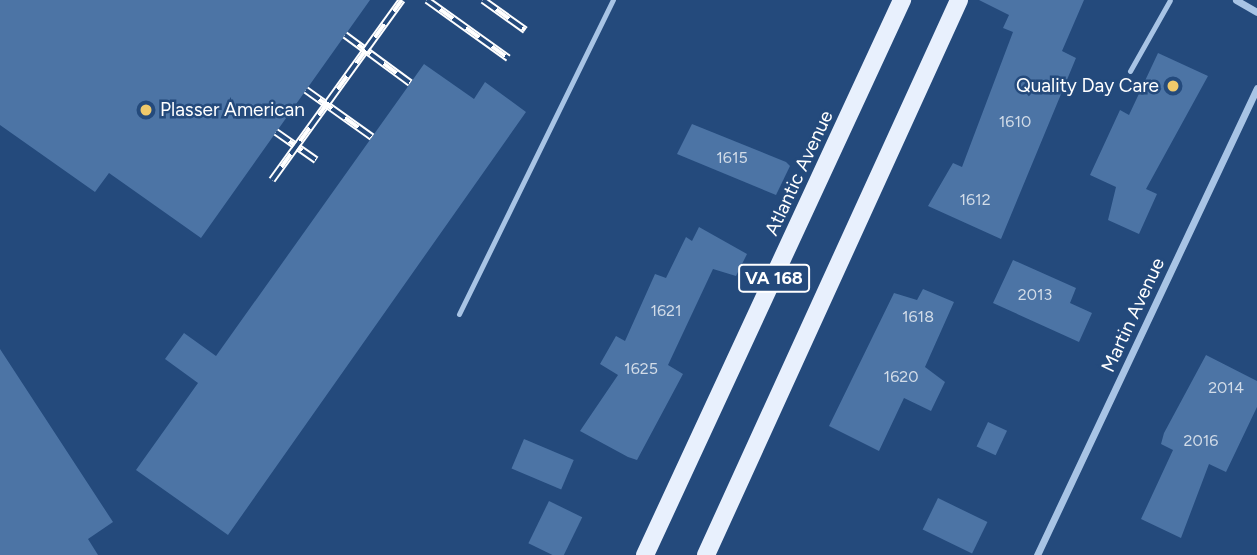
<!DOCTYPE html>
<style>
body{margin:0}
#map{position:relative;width:1257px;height:555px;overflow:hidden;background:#244a7c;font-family:Figtree,sans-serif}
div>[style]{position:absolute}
.building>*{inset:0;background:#4c74a5;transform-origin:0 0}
.service>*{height:5px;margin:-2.5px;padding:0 2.5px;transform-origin:2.5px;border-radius:2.5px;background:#a8c4e5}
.minor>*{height:7px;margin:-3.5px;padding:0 3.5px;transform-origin:3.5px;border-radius:3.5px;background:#a8c4e5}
.primary>*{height:18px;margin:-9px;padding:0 9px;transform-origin:9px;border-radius:9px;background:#e8f0fd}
.rail>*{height:8px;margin-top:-4px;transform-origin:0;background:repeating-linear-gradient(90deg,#244a7c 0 16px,#fff 0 32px);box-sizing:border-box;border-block:2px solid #fff}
.dots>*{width:19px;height:19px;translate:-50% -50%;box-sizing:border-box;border:4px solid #244a7c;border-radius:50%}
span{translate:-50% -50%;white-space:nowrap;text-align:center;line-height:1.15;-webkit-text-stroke:5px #244a7c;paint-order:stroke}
.number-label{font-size:16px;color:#d2dce8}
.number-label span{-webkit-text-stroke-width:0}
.shield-label span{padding:2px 5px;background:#244a7c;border:2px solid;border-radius:5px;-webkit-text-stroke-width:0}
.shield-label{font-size:18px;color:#fff;font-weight:700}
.poi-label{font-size:19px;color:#fff}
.right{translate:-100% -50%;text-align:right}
.left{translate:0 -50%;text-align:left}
.street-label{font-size:19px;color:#fff}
</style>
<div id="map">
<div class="building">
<div style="clip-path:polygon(0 0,370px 0,201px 238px,109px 173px,95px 192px,0 125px)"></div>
<div style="clip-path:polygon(979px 0,1084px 0,1062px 51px,1076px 58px,1001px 239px,928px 206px,953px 163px,962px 167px,1013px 32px,1003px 28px,1009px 15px)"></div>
<div style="clip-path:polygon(1158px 53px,1208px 76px,1146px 189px,1157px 194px,1139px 234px,1108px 220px,1116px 187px,1090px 175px,1120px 110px,1129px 115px)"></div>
<div style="clip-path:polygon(424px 64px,474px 99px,485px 82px,526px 112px,228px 535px,136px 470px,198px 383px,165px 359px,184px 333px,216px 356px)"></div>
<div style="clip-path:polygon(692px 124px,786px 162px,790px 166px,776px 195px,677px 154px)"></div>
<div style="clip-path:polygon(699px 227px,747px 254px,736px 276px,713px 269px,668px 365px,683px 374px,637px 460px,628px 457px,580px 431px,618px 375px,600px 364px,616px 336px,625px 341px,655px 274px,666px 278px,686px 237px,692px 241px)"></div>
<div style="clip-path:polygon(1013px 260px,1076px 288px,1070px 303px,1092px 313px,1079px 342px,993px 303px)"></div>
<div style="clip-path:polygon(923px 289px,954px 302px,925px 367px,945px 382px,931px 411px,904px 398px,879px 451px,829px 426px,894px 293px,917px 300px)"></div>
<div style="clip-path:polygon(0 349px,113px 522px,88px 539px,98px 555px,0 555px)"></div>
<div style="clip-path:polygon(1206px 355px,1257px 381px,1257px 407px,1226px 472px,1209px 464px,1181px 538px,1141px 519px,1173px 450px,1161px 444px,1164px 433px)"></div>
<div style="left:988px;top:422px;width:21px;height:27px;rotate:25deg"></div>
<div style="left:524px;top:439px;width:54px;height:32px;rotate:23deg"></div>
<div style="left:938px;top:498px;width:55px;height:35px;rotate:26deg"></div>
<div style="left:549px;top:501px;width:37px;height:47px;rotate:26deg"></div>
</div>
<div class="service">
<div style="left:1130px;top:71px;width:81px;rotate:-60.6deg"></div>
<div style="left:459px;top:314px;width:350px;rotate:-63.9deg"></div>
</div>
<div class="minor">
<div style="left:1236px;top:0;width:24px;rotate:30deg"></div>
<div style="left:1037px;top:555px;width:516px;rotate:-64.78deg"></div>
</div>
<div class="primary">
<div style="left:645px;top:555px;width:612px;rotate:-65.15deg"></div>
<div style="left:706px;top:555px;width:610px;rotate:-65.49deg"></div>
</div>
<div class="rail">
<div style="left:427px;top:0;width:100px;rotate:35.6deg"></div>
<div style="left:483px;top:0;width:52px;rotate:35.5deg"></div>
<div style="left:345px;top:35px;width:81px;rotate:36.4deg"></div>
<div style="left:306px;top:90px;width:81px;rotate:35.5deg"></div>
<div style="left:276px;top:132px;width:49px;rotate:35deg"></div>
<div style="left:272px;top:180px;width:222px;rotate:-54.2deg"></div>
</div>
<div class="dots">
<div style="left:1173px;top:86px;background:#efc96b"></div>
<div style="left:146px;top:110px;background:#efc96b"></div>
</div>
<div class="number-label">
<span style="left:1015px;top:122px">1610</span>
<span style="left:732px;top:158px">1615</span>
<span style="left:975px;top:200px">1612</span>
<span style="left:1035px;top:295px">2013</span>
<span style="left:666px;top:311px">1621</span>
<span style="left:918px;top:317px">1618</span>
<span style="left:641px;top:369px">1625</span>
<span style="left:901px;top:377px">1620</span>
<span style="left:1226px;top:388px">2014</span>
<span style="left:1201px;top:441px">2016</span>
</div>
<div class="shield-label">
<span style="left:774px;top:278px">VA 168</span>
</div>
<div class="poi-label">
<span class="right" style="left:1159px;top:86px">Quality Day Care</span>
<span class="left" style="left:160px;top:110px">Plasser American</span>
</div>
<div class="street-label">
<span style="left:799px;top:173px;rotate:-65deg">Atlantic Avenue</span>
<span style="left:1133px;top:315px;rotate:-65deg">Martin Avenue</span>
</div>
</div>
